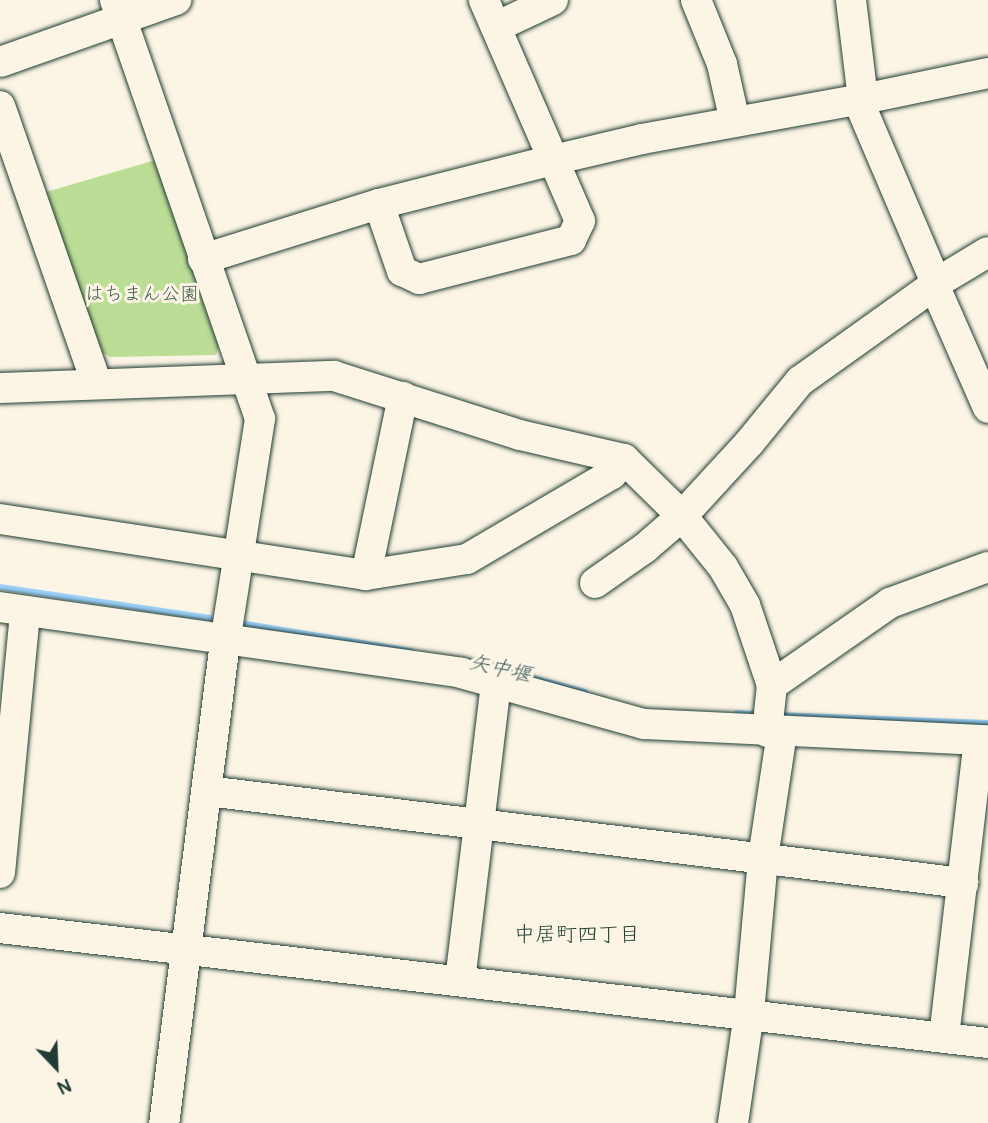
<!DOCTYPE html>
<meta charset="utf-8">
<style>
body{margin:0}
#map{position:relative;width:988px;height:1123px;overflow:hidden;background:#fcf5e5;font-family:Pangolin,"Klee One",sans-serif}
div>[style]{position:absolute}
.green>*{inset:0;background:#bcdd96}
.stream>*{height:6px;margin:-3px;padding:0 3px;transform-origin:3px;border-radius:3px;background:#9dd1fb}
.roads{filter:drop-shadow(0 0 2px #1f3d34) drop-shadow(0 0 2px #1f3d34)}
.minor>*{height:30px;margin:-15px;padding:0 15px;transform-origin:15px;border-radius:15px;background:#fcf5e5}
span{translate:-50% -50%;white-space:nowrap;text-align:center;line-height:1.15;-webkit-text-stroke:6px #fcf5e5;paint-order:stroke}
.park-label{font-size:19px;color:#3e5d48}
.water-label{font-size:21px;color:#385b5c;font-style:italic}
.neighbourhood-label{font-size:21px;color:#1f3d34}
.north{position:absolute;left:21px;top:1032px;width:70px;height:70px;-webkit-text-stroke:5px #fcf5e5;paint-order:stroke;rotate:157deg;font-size:19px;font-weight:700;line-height:28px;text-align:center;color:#1f3d34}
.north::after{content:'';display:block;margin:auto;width:24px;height:32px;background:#1f3d34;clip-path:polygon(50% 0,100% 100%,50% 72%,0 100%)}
</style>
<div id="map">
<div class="green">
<div style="clip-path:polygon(159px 159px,220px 343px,216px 355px,110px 357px,97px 349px,46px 192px)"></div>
</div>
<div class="stream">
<div style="left:0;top:587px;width:212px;rotate:8.4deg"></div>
<div style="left:246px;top:624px;width:167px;rotate:9.3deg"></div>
<div style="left:470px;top:661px;width:119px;rotate:15.1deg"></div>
<div style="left:737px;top:713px;width:15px;rotate:4deg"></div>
<div style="left:777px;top:715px;width:211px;rotate:2.2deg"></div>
</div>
<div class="roads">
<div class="minor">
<div style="left:115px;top:0;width:443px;rotate:70.9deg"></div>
<div style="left:260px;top:419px;width:226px;rotate:98.9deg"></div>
<div style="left:225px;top:642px;width:485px;rotate:97.2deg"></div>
<div style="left:696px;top:0;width:69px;rotate:67.9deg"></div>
<div style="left:722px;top:64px;width:59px;rotate:77.4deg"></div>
<div style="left:851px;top:0;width:100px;rotate:83.1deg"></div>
<div style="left:496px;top:27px;width:63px;rotate:-25.3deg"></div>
<div style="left:0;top:62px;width:187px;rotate:-19.4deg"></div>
<div style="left:858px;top:100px;width:201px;rotate:66.9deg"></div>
<div style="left:0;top:106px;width:294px;rotate:70.8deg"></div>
<div style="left:379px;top:204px;width:71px;rotate:71.1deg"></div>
<div style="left:402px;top:271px;width:19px;rotate:25deg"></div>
<div style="left:419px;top:279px;width:157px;rotate:-14.4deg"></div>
<div style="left:571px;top:240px;width:21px;rotate:-65deg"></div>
<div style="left:580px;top:221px;width:241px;rotate:-113.5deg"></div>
<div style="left:203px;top:259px;width:184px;rotate:-17.4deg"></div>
<div style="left:379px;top:204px;width:179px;rotate:-14.2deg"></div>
<div style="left:553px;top:160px;width:91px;rotate:-13.3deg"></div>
<div style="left:642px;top:139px;width:225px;rotate:-10.3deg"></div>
<div style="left:863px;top:99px;width:128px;rotate:-11.7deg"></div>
<div style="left:935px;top:287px;width:132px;rotate:66.3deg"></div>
<div style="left:0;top:388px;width:334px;rotate:-2.1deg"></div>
<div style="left:334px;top:376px;width:195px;rotate:17.6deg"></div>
<div style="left:520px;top:435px;width:107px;rotate:13deg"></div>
<div style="left:624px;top:459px;width:81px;rotate:44.5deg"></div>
<div style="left:682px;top:516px;width:65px;rotate:51.2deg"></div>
<div style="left:723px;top:567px;width:44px;rotate:59.9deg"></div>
<div style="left:745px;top:605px;width:84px;rotate:71.4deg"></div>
<div style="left:772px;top:685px;width:47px;rotate:96.1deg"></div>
<div style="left:0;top:519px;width:370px;rotate:8.7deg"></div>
<div style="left:366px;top:575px;width:102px;rotate:-9deg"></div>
<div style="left:467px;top:559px;width:168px;rotate:-30.4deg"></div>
<div style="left:612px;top:474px;width:19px;rotate:-51deg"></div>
<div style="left:366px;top:575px;width:182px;rotate:-78.3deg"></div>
<div style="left:595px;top:583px;width:61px;rotate:-35deg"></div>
<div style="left:645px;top:548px;width:49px;rotate:-40.9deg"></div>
<div style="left:682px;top:516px;width:100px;rotate:-47.4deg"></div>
<div style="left:750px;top:442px;width:79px;rotate:-50.7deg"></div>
<div style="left:800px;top:381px;width:176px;rotate:-35.5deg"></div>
<div style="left:943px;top:279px;width:52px;rotate:-31deg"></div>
<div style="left:0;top:607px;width:466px;rotate:8.1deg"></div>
<div style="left:461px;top:673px;width:190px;rotate:15.6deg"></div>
<div style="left:644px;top:724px;width:344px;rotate:2.7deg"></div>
<div style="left:772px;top:685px;width:144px;rotate:-34.8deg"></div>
<div style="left:890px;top:603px;width:104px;rotate:-20.2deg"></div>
<div style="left:207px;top:791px;width:762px;rotate:6.94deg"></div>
<div style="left:0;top:873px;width:263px;rotate:-84.5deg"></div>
<div style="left:0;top:928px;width:995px;rotate:6.64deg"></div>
<div style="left:460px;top:981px;width:299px;rotate:-83.1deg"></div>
<div style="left:944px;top:1037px;width:298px;rotate:-83.3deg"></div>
<div style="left:733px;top:1123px;width:111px;rotate:-81.7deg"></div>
<div style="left:749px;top:1013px;width:156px;rotate:-84.8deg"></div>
<div style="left:763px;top:858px;width:127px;rotate:-81.4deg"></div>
</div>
</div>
<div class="park-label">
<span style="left:142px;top:295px">はちまん公園</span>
</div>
<div class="water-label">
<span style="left:500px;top:669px;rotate:13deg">矢中堰</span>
</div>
<div class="neighbourhood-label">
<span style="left:577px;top:935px">中居町四丁目</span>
</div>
<div class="north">N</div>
</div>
